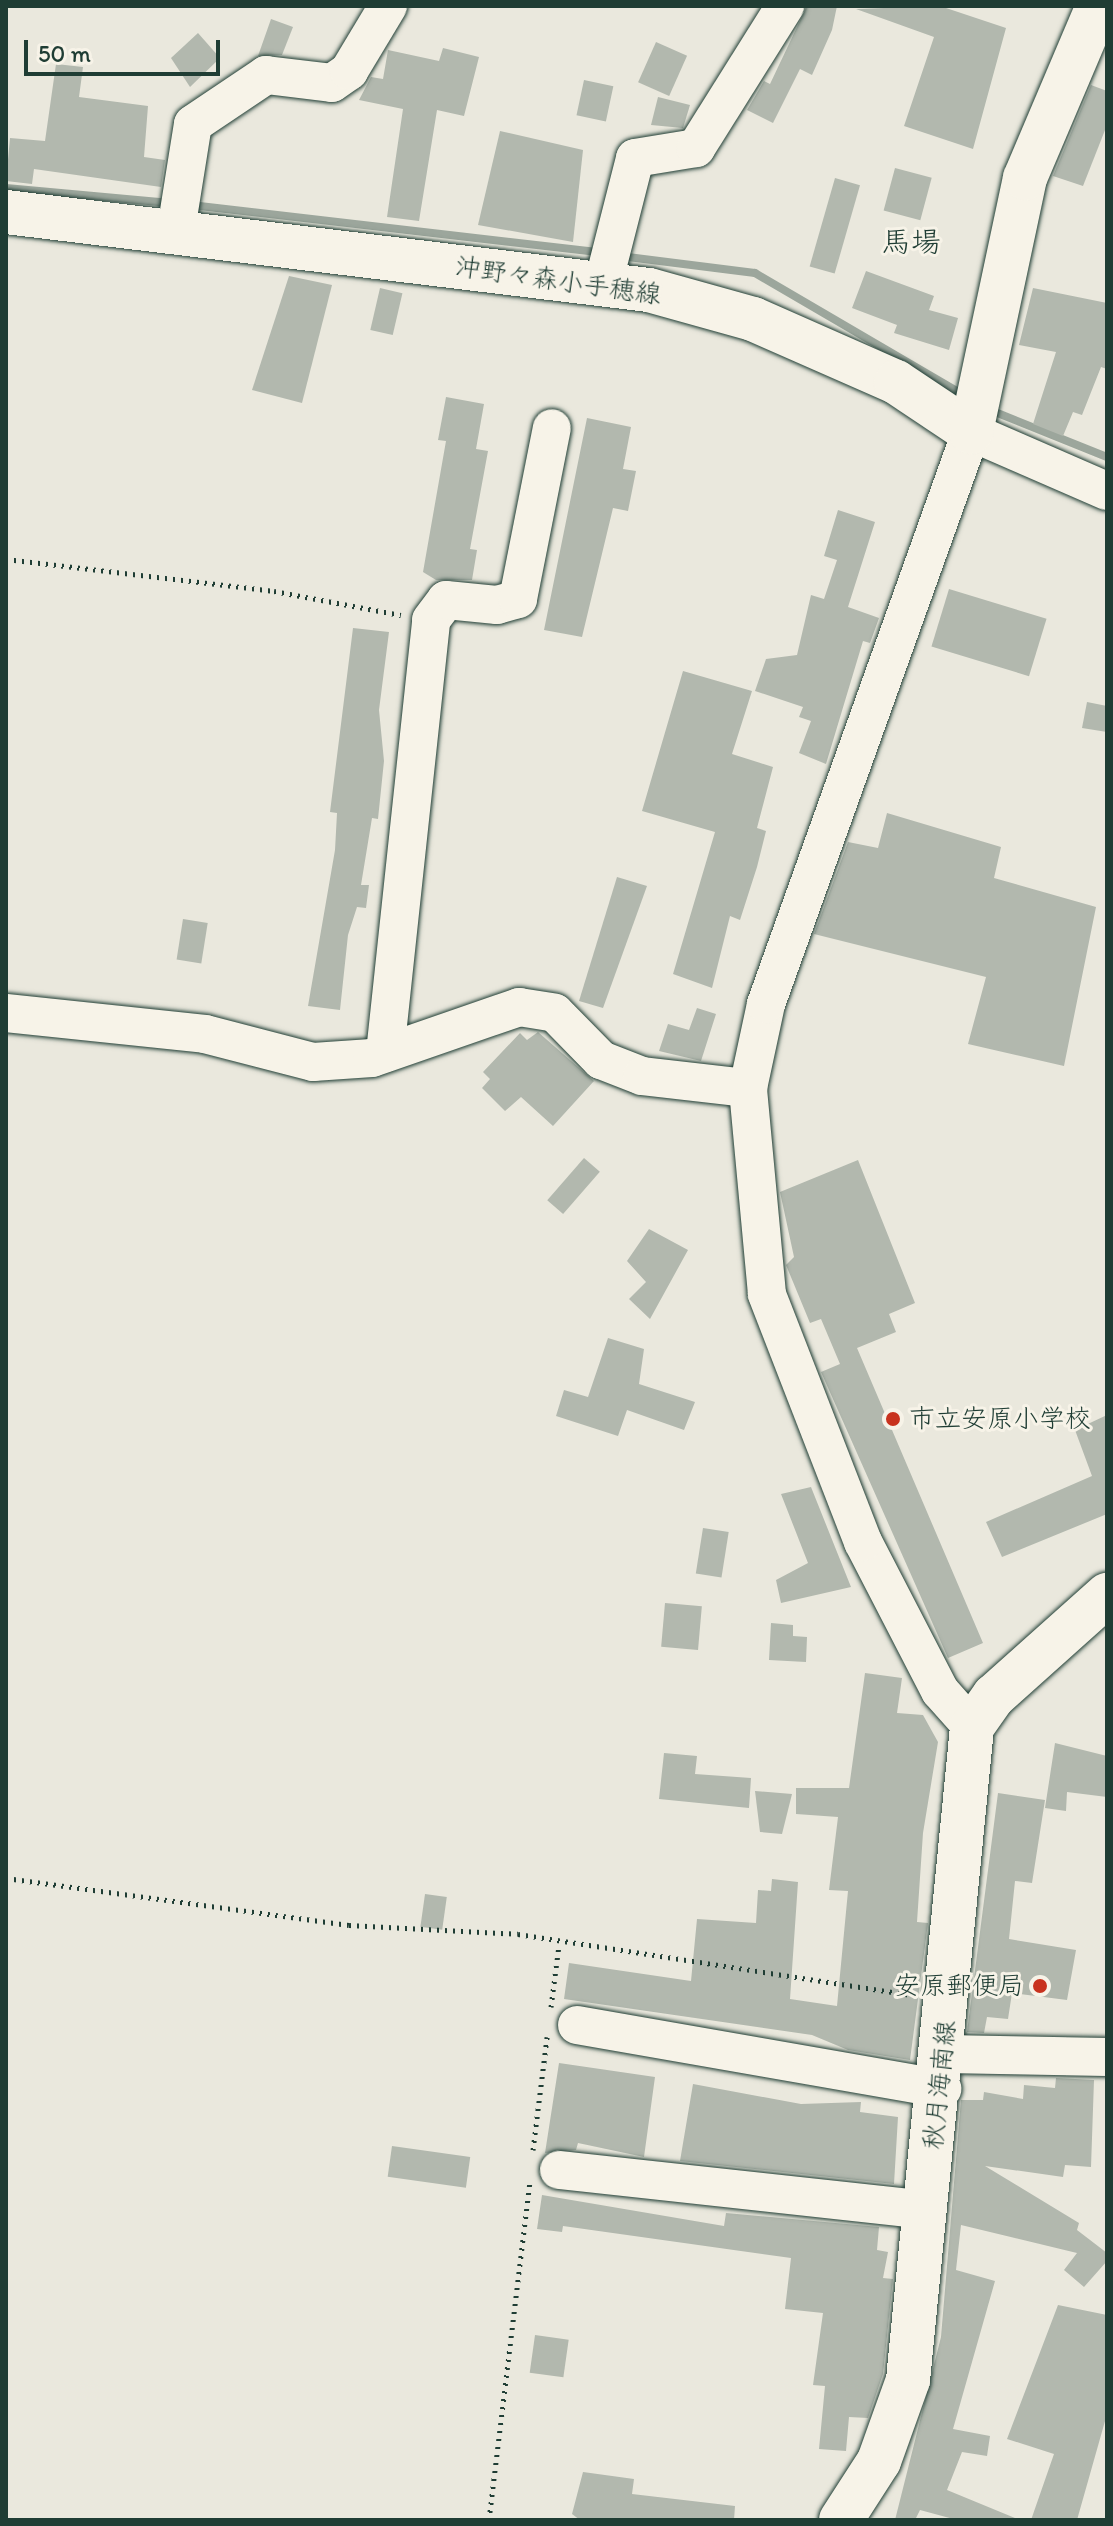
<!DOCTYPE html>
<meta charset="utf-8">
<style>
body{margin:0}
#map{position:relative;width:1113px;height:2526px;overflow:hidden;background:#eae8dd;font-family:Itim,"Klee One",sans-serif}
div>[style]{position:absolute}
.stream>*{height:8px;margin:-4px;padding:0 4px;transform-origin:4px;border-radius:4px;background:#9ca69c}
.building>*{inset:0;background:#b2b8ae;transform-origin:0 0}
.path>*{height:5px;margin-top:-2.5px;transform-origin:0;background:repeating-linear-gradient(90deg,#1f3d34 0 2px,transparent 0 8px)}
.roads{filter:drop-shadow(0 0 2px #1f3d34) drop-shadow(0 0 2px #1f3d34)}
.minor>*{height:38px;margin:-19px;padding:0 19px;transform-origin:19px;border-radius:19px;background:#f7f3e8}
.major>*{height:44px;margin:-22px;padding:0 22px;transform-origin:22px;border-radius:22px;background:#f7f3e8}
.dots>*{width:22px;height:22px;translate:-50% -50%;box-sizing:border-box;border:4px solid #f7f3e8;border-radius:50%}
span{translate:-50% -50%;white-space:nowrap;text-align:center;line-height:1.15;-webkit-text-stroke:6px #f7f3e8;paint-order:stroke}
.street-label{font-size:26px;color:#1f3d34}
.poi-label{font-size:26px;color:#1f3d34}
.left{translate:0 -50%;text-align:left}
.right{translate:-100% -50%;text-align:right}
.quarter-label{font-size:30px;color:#1f3d34}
.frame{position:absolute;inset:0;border:8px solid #1f3d34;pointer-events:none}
.scale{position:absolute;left:24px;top:40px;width:196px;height:36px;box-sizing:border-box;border:4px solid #1f3d34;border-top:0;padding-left:10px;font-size:24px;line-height:28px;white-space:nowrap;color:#1f3d34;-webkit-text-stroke:6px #f7f3e8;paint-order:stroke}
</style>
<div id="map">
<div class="stream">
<div style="left:6px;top:188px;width:165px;rotate:5.2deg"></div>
<div style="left:191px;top:205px;width:415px;rotate:6.6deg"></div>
<div style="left:620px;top:256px;width:136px;rotate:7.2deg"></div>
<div style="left:755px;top:273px;width:242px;rotate:30.3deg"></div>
<div style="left:990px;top:410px;width:126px;rotate:21.9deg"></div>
</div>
<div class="building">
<div style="clip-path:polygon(807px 6px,837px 6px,832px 30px,812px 75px,800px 69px,773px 123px,747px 110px,764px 81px,770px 84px)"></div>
<div style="clip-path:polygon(940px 6px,1006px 28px,973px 149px,904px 126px,934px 37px,856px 9px)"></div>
<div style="clip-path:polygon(271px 19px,293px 27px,282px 55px,258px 56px)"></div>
<div style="clip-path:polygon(198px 33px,220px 58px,190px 87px,171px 58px)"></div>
<div style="left:656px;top:42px;width:34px;height:44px;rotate:24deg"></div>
<div style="clip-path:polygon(443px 48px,479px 57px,464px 116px,437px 110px,419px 221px,387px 217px,403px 109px,359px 100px,371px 77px,383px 79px,388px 50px,439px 61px)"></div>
<div style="clip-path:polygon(56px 64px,83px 67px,79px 97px,148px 106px,144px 157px,165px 160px,161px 187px,34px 169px,32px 184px,6px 181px,10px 138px,45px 141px)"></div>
<div style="left:584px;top:80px;width:30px;height:36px;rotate:12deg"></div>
<div style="clip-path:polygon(1091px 85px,1107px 91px,1107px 125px,1083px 186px,1053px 176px)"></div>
<div style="clip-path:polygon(658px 97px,690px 105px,683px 128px,651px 125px)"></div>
<div style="clip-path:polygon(500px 131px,583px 150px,573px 242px,478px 225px)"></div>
<div style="left:895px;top:168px;width:38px;height:44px;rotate:15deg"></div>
<div style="left:835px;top:178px;width:26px;height:92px;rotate:16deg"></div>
<div style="clip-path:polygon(866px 271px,934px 296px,929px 310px,958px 318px,949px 350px,894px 333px,897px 325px,852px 308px)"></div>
<div style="clip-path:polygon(289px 276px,332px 285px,302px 403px,252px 390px)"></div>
<div style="left:380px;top:288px;width:23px;height:43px;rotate:13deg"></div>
<div style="clip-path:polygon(1033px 288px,1107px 303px,1107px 369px,1101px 367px,1082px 415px,1073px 412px,1063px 436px,1033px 424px,1056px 352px,1019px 345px)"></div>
<div style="clip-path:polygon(446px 397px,484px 404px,476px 449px,488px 451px,470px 549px,477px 550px,472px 580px,436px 580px,423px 572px,446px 441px,438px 440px)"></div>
<div style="clip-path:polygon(587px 418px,631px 427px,623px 469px,636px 471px,628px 511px,613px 508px,582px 637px,544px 630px)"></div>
<div style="clip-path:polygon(838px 510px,875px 522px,848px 607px,879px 618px,870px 643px,863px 641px,826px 764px,799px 753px,811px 721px,799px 717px,803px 707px,755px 691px,766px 659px,797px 655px,811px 595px,824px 599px,837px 560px,824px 556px)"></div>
<div style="left:949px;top:589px;width:102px;height:60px;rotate:17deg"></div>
<div style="clip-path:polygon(353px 628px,389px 632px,379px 710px,384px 761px,378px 819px,372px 818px,361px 885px,369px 885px,366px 908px,357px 907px,348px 935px,340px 1010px,308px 1006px,335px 850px,337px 813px,330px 812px)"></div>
<div style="clip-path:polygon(683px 671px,752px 691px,732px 754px,773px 767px,757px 828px,766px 831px,757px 867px,740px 920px,730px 916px,712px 988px,673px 974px,715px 832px,642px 811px)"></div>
<div style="clip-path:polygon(1087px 702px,1107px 706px,1107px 732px,1082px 728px)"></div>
<div style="clip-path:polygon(887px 813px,1001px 847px,994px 878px,1096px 907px,1064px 1066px,968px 1044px,986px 977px,814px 934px,848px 842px,878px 848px)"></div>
<div style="clip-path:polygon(617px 877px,647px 886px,603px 1008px,579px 1001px)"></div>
<div style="left:183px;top:919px;width:25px;height:41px;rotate:9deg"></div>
<div style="clip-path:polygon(697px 1008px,716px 1014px,701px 1061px,659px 1051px,668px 1024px,689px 1030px)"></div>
<div style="clip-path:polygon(538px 1032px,594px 1081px,553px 1126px,521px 1097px,505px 1111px,482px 1088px,490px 1079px,483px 1072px,520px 1033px,527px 1040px)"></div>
<div style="left:584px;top:1158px;width:21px;height:56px;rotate:41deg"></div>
<div style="clip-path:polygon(858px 1160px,915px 1303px,889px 1314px,896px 1332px,857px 1348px,983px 1643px,948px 1658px,821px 1372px,840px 1364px,821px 1319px,810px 1323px,786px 1265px,794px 1257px,780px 1192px)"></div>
<div style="clip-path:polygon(649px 1229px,688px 1250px,650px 1319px,629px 1299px,646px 1282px,627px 1261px)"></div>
<div style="clip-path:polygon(608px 1338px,644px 1349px,639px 1384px,695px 1402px,684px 1430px,627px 1410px,618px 1436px,556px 1416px,564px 1390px,588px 1397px)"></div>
<div style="clip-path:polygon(1107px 1415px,1107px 1514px,1002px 1557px,986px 1522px,1092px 1476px,1075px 1430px)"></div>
<div style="clip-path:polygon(811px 1487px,851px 1587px,781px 1603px,776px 1580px,808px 1563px,781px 1494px)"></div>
<div style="left:703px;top:1528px;width:26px;height:46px;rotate:9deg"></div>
<div style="left:665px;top:1603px;width:37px;height:44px;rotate:5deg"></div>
<div style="clip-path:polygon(771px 1623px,793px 1625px,793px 1636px,807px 1637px,806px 1662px,769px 1660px)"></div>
<div style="clip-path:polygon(865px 1673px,902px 1678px,897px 1713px,923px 1715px,938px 1742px,923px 1833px,917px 1922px,928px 1923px,910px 2060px,848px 2050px,812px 2035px,564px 1999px,569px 1963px,691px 1981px,697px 1919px,756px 1923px,758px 1890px,771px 1891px,772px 1879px,798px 1882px,790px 1999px,837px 2006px,848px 1891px,829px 1890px,838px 1817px,796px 1814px,796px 1788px,849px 1788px)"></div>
<div style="clip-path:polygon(1055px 1743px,1107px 1756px,1107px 1797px,1067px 1792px,1066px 1811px,1045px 1808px)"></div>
<div style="clip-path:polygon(664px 1753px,697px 1756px,695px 1774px,751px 1778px,749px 1808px,659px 1799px)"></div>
<div style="clip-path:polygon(755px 1791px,792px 1794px,782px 1834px,760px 1832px)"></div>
<div style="clip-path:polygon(998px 1793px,1045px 1800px,1032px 1883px,1015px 1881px,1009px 1939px,1076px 1950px,1067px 2000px,1012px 1993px,1008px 2019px,987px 2017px,984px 2033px,967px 2032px)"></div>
<div style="left:425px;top:1894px;width:22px;height:33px;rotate:8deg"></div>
<div style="clip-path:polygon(559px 2063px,655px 2077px,644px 2157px,578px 2143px,576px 2150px,545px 2153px)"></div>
<div style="clip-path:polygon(1056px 2078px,1094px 2080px,1091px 2167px,1065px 2165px,1063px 2177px,985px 2166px,1079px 2223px,1077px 2230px,1107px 2253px,1107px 2261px,1084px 2287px,1064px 2270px,1077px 2253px,961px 2225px,956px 2270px,995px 2281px,953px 2429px,990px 2436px,987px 2456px,962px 2452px,947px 2490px,1020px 2520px,957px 2520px,920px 2510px,915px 2520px,895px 2520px,941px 2337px,961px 2100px,983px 2100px,984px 2092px,1023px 2099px,1024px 2085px,1055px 2088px)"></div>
<div style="clip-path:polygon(693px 2084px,801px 2104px,861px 2102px,860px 2112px,898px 2117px,894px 2184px,680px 2161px)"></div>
<div style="left:392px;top:2146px;width:79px;height:31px;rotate:8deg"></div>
<div style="clip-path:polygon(542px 2195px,724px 2226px,726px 2213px,879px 2227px,877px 2250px,888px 2252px,883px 2278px,893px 2279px,883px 2374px,868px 2418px,849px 2417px,846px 2451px,819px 2449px,825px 2386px,813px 2385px,823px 2313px,785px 2309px,791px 2258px,563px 2226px,562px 2232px,537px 2229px)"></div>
<div style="clip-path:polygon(1058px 2305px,1107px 2315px,1107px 2414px,1077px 2520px,1031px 2520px,1054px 2454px,1007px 2439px)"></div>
<div style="left:535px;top:2335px;width:34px;height:38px;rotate:8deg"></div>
<div style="clip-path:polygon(583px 2472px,634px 2479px,632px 2494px,735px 2506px,734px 2520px,580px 2520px,572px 2514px)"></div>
</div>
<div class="path">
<div style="left:6px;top:559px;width:270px;rotate:6.8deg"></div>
<div style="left:274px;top:591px;width:129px;rotate:10.7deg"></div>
<div style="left:6px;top:1878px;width:346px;rotate:7.8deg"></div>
<div style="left:349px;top:1925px;width:169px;rotate:3deg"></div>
<div style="left:518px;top:1934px;width:400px;rotate:8.8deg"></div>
<div style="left:551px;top:2007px;width:63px;rotate:-82.6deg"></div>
<div style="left:533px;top:2150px;width:114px;rotate:-82.9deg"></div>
<div style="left:489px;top:2520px;width:343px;rotate:-83.1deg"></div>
</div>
<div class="roads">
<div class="minor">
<div style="left:176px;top:230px;width:107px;rotate:-80.9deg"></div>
<div style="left:193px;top:124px;width:88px;rotate:-33.9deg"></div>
<div style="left:266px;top:75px;width:66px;rotate:6.9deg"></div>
<div style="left:332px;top:83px;width:21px;rotate:-35deg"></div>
<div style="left:349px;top:71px;width:76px;rotate:-59deg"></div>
<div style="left:603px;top:284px;width:130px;rotate:-75.7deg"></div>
<div style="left:635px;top:158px;width:62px;rotate:-9.3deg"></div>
<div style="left:696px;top:148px;width:168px;rotate:-57.9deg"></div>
<div style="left:6px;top:1013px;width:200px;rotate:6deg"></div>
<div style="left:205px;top:1034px;width:112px;rotate:14.5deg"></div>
<div style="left:313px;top:1062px;width:59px;rotate:-3.9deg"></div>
<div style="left:372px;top:1058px;width:156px;rotate:-19.1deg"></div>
<div style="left:519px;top:1007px;width:36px;rotate:9deg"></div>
<div style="left:555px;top:1013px;width:66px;rotate:45.6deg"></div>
<div style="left:601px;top:1060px;width:44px;rotate:21.3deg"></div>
<div style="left:642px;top:1076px;width:107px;rotate:6.5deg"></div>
<div style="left:385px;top:1053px;width:435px;rotate:-83.9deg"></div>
<div style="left:431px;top:620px;width:25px;rotate:-53deg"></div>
<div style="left:446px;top:600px;width:51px;rotate:5.6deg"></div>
<div style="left:497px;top:605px;width:22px;rotate:-16deg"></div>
<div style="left:518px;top:599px;width:174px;rotate:-78.8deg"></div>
<div style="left:972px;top:1727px;width:48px;rotate:-131.6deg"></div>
<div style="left:940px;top:1691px;width:168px;rotate:-117.3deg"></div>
<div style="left:863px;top:1542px;width:266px;rotate:-111.2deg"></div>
<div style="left:767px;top:1294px;width:207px;rotate:-95.3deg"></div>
<div style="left:748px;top:1088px;width:86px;rotate:-77.9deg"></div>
<div style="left:766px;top:1004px;width:608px;rotate:-70.28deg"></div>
<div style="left:971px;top:432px;width:148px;rotate:23.5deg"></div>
<div style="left:577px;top:2025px;width:371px;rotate:9.9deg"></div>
<div style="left:945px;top:2054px;width:162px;rotate:1.1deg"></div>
<div style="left:559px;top:2170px;width:370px;rotate:6.2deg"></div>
</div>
<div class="major">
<div style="left:6px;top:212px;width:648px;rotate:6.92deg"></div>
<div style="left:649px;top:290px;width:108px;rotate:15.6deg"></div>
<div style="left:753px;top:319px;width:156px;rotate:23.8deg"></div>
<div style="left:896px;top:382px;width:90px;rotate:33.7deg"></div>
<div style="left:971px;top:432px;width:260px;rotate:-78deg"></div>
<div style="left:1025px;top:178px;width:187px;rotate:-67deg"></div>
<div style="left:841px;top:2520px;width:70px;rotate:-57.2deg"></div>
<div style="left:879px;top:2461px;width:86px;rotate:-70.3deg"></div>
<div style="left:908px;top:2380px;width:656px;rotate:-84.4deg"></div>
<div style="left:972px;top:1727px;width:38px;rotate:-55deg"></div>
<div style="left:994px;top:1696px;width:152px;rotate:-41.8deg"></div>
</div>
</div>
<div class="dots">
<div style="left:893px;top:1419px;background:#c8321e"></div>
<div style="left:1040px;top:1986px;background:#c8321e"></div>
</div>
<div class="street-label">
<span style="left:558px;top:281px;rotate:8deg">沖野々森小手穂線</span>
<span style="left:940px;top:2085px;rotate:-84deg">秋月海南線</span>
</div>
<div class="poi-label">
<span class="left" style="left:909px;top:1419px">市立安原小学校</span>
<span class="right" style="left:1024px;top:1986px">安原郵便局</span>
</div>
<div class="quarter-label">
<span style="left:911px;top:242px">馬場</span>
</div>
<div class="frame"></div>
<div class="scale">50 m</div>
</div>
